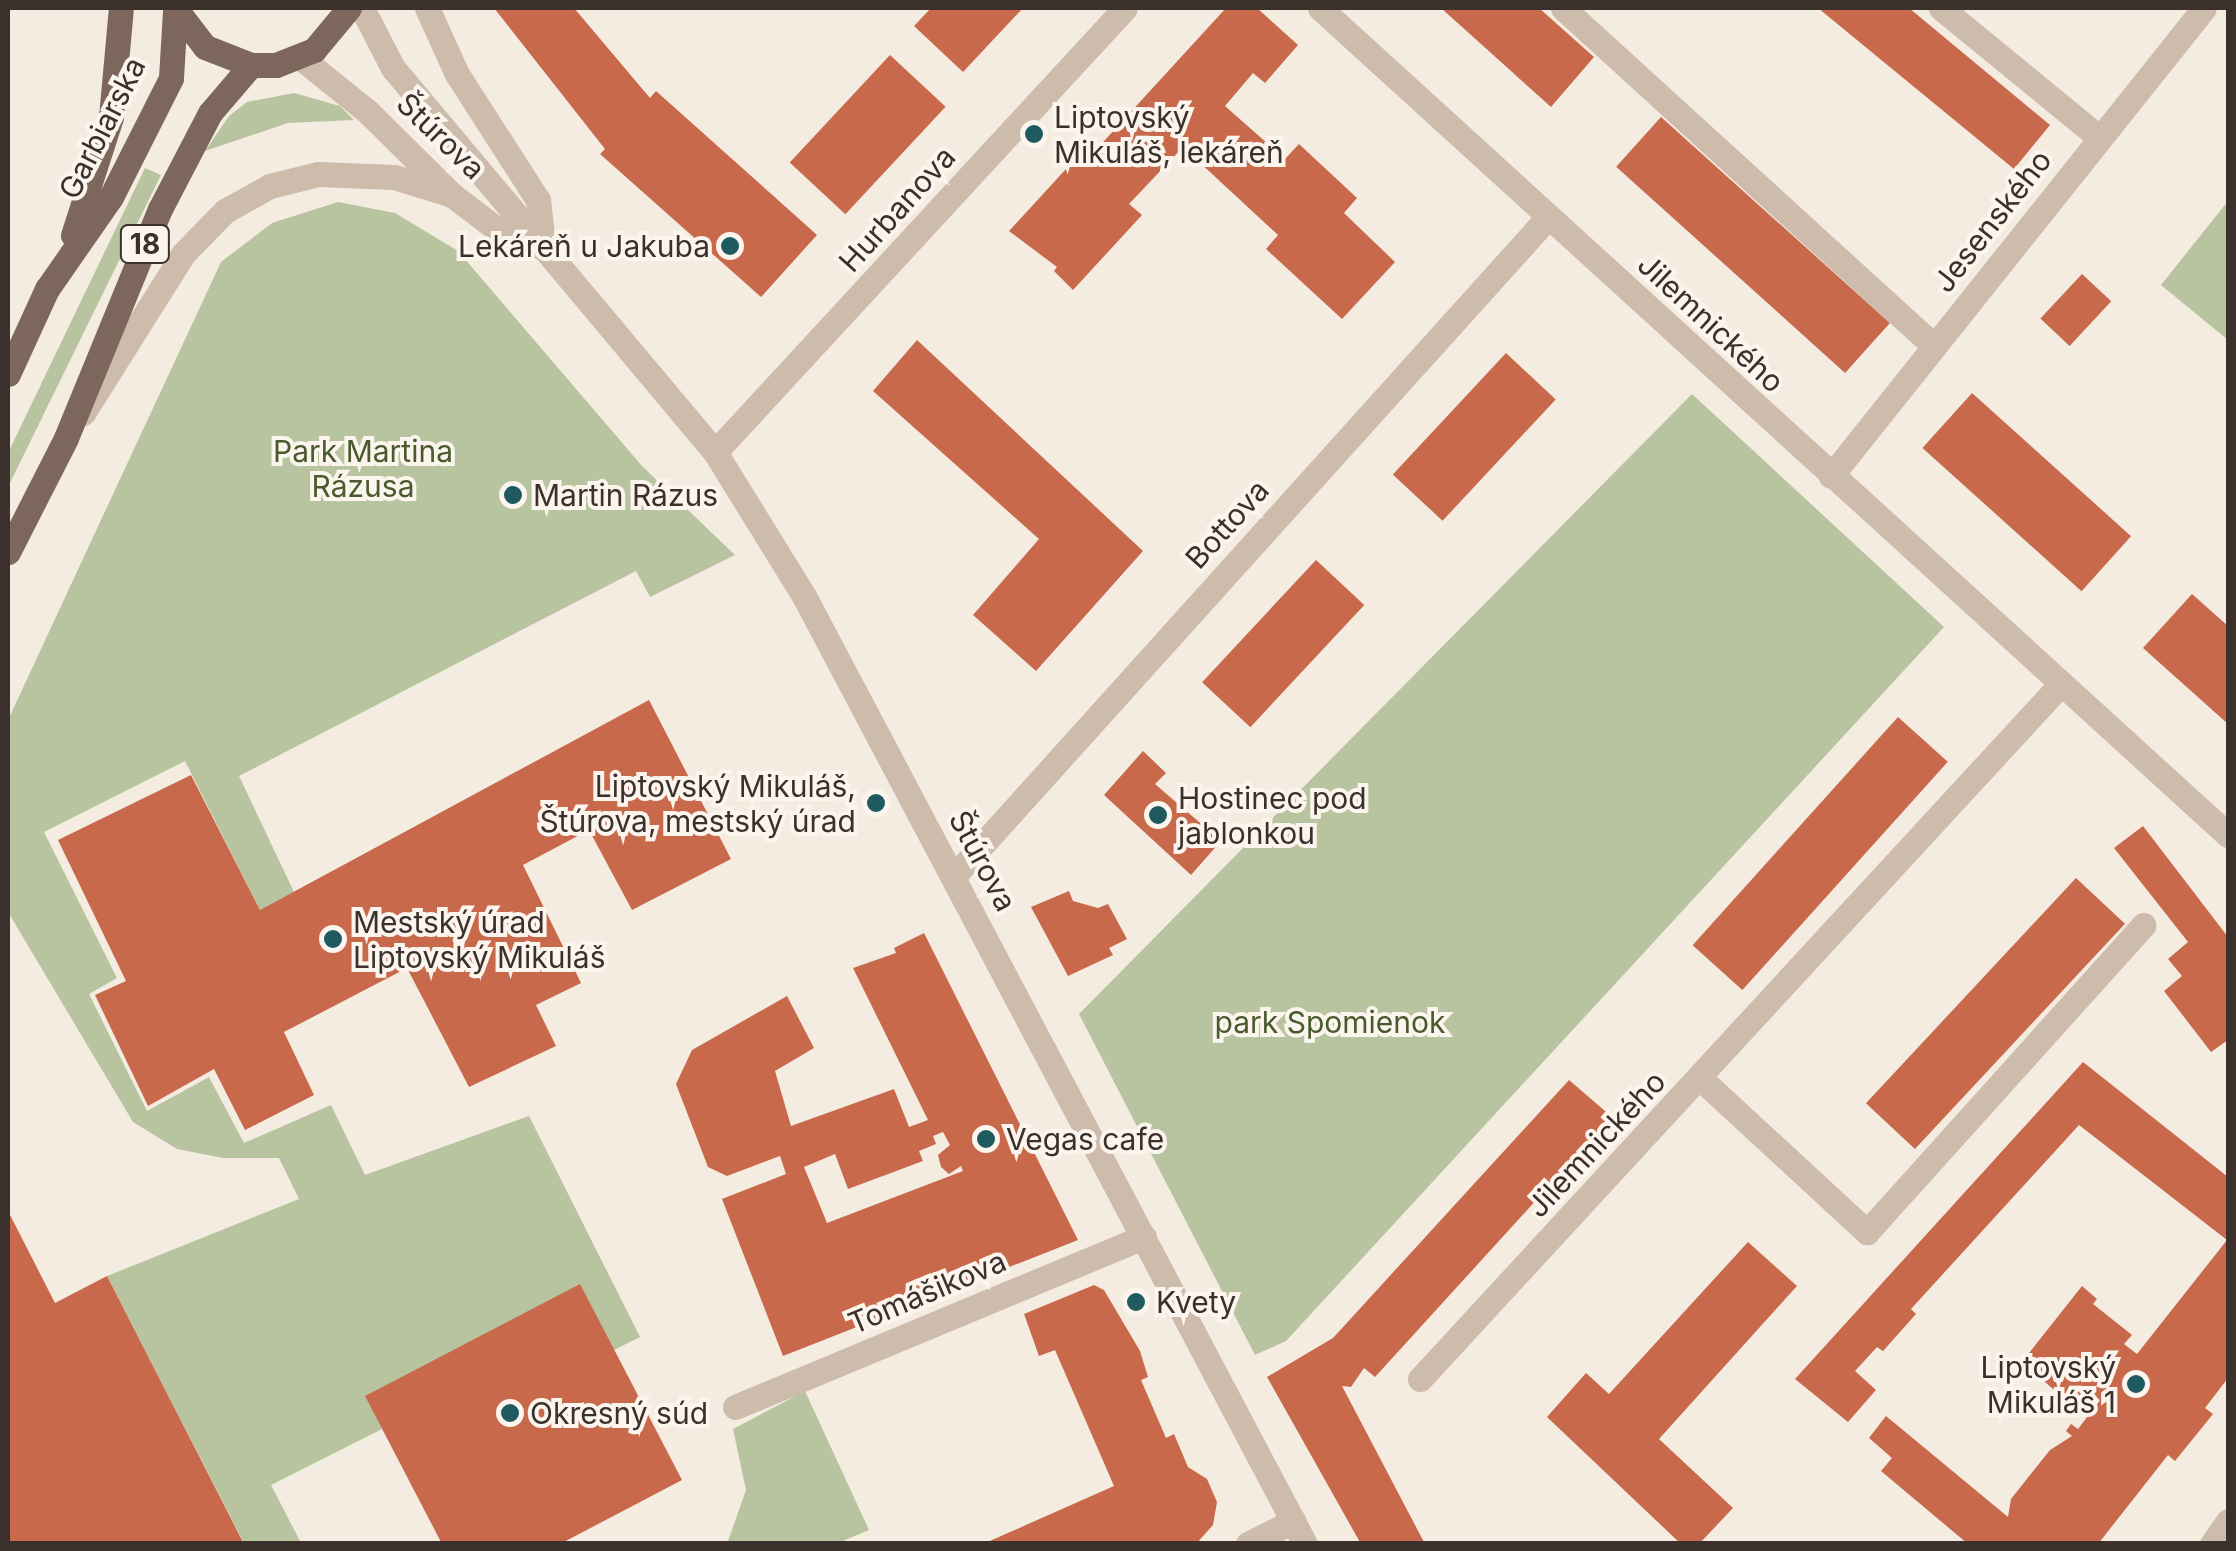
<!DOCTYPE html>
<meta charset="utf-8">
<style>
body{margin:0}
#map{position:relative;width:2236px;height:1551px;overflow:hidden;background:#f4ebe1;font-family:Inter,sans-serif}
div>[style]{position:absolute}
.green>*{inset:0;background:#b8c4a0}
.building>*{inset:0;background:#c8694b;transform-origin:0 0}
.street>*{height:25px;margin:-12.5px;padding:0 12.5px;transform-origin:12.5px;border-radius:12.5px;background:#cdbbac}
.primary>*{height:25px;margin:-12.5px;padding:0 12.5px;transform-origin:12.5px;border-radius:12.5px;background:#7d675c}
.dots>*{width:28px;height:28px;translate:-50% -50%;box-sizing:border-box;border:5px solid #fbf5ee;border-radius:50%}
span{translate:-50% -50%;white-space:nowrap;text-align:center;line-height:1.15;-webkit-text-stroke:8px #fbf5ee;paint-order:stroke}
.shield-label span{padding:2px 8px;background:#fbf5ee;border:2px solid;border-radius:8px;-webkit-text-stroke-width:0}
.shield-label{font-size:28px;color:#3b302b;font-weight:700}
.poi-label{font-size:30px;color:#3b302b}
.left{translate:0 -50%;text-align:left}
.right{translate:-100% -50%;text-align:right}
.street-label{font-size:30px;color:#3b302b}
.park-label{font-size:30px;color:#4a5a2e}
.frame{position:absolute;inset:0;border:10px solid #3b302b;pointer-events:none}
</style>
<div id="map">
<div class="green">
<div style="clip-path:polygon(294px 93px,340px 106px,354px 120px,288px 123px,205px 151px,229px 116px,247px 102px)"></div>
<div style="clip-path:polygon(145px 168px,161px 175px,8px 487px,8px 453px)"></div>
<div style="clip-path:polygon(2228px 201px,2228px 340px,2161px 285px)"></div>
<div style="clip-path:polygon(338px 202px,395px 213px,458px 251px,642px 466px,735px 555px,650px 597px,636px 571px,239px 776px,294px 892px,260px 910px,185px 761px,44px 832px,117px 978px,89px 994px,147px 1111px,209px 1077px,244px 1143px,331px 1105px,365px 1175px,529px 1116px,640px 1337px,614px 1350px,366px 1396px,382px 1429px,271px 1485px,301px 1543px,244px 1543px,107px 1276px,299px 1199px,279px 1158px,223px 1158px,177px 1149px,133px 1122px,8px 912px,8px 720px,221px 262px,272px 223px)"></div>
<div style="clip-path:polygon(1692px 394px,1944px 627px,1286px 1341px,1255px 1355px,1079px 1014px)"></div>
<div style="clip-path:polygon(805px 1391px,869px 1530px,838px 1543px,727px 1544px,746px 1490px,733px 1429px)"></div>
</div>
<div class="building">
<div style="clip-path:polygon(494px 8px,574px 8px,650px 98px,656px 91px,817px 235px,761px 297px,600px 154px,605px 149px)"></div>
<div style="clip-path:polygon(931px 8px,1023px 8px,963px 72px,914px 26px)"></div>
<div style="clip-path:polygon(1226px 8px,1257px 8px,1298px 45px,1265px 83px,1253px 73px,1225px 106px,1285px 159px,1299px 144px,1357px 198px,1344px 213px,1395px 262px,1342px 319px,1266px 249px,1278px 235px,1183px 147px,1129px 204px,1142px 215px,1073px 290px,1054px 271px,1057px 267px,1009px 231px,1077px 157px,1083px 164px)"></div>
<div style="clip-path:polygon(1441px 8px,1539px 8px,1594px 57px,1551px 107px)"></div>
<div style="clip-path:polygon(1818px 8px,1909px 8px,2050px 125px,2014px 169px)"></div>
<div style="left:890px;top:55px;width:76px;height:147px;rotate:43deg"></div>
<div style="left:1661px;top:117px;width:308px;height:67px;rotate:42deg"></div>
<div style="left:2082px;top:274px;width:40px;height:61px;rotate:43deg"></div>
<div style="clip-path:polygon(917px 340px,1143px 551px,1036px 671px,973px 615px,1039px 539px,873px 391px)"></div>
<div style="left:1506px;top:353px;width:68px;height:166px;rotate:43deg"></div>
<div style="left:1972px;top:393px;width:214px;height:74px;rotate:42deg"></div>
<div style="left:1316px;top:560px;width:66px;height:167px;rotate:43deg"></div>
<div style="clip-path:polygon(2192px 594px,2228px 626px,2228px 724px,2143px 648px)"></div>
<div style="clip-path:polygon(649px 700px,731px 859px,632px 910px,589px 830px,523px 865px,581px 983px,536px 1005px,556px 1046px,469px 1087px,407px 968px,284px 1032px,314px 1095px,245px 1130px,214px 1069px,148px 1106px,95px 995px,126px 981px,58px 840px,191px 775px,260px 910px)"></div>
<div style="left:1898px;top:717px;width:67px;height:307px;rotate:42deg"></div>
<div style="clip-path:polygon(1143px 751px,1166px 773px,1155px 784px,1221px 841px,1191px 875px,1104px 795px)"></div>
<div style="clip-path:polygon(2143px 826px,2228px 937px,2228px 1040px,2211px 1052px,2164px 991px,2182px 976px,2168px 959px,2188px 942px,2114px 848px)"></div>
<div style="left:2076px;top:878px;width:67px;height:308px;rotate:43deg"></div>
<div style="clip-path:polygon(1069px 891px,1073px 901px,1098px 908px,1108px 904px,1127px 939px,1109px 948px,1113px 955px,1068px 976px,1031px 907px)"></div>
<div style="clip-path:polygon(evenodd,924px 933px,1078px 1240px,783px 1356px,722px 1199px,786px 1174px,780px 1156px,727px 1176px,708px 1167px,676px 1084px,692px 1050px,787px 996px,814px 1048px,775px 1071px,791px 1126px,894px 1089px,909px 1127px,928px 1120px,853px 968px,896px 953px,894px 948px,924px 933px,943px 1132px,950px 1145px,938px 1155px,941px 1167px,949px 1174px,961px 1166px,963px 1171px,827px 1223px,804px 1167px,835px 1154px,848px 1189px,923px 1161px,919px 1151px,936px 1144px,933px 1136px,943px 1132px)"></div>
<div style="clip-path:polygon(2083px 1062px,2228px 1177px,2228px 1378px,2205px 1408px,2213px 1414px,2175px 1461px,2168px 1455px,2098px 1544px,1968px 1544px,1881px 1471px,1892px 1458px,1869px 1438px,1886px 1416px,2008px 1517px,2011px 1499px,2050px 1450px,2072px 1436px,2066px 1431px,2071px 1424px,2078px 1429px,2100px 1400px,2087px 1390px,2076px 1404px,2067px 1401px,2022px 1362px,2082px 1286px,2097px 1299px,2093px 1304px,2132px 1335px,2124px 1344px,2137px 1354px,2227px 1240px,2079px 1125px,1911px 1309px,1916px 1314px,1883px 1351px,1877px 1347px,1855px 1371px,1876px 1390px,1848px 1422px,1795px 1379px)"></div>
<div style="clip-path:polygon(1569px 1080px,1612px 1117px,1375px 1377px,1364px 1368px,1351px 1387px,1342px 1386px,1425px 1544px,1361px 1544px,1267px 1377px,1333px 1338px)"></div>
<div style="clip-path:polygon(8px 1211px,55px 1303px,107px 1276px,244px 1544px,8px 1544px)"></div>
<div style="clip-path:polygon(1748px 1242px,1797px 1286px,1659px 1439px,1733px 1508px,1699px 1544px,1681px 1544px,1547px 1417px,1586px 1373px,1609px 1394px)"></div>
<div style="clip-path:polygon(580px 1284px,682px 1480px,560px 1544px,442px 1544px,365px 1396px)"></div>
<div style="clip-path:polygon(1094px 1285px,1104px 1290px,1140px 1351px,1148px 1377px,1141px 1380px,1166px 1438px,1174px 1434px,1188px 1467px,1207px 1479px,1217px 1502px,1213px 1525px,1196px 1544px,983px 1544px,1114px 1486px,1055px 1350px,1039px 1356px,1024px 1314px)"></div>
</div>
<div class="street">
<div style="left:362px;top:8px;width:68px;rotate:62.7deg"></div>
<div style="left:393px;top:68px;width:501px;rotate:50.02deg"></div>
<div style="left:715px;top:452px;width:169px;rotate:58.3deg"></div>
<div style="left:804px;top:596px;width:1072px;rotate:62.14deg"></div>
<div style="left:427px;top:8px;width:72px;rotate:65.6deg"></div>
<div style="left:457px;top:74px;width:150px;rotate:57.3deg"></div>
<div style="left:538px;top:200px;width:43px;rotate:83.4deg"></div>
<div style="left:1320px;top:8px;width:1228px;rotate:42.33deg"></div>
<div style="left:1563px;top:8px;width:502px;rotate:42.34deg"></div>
<div style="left:1941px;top:8px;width:205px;rotate:39.3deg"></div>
<div style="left:301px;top:58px;width:85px;rotate:38.8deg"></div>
<div style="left:367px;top:111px;width:120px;rotate:44.7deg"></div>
<div style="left:452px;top:195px;width:63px;rotate:37.2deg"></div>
<div style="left:502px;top:233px;width:45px;rotate:19.7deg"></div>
<div style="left:83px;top:413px;width:188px;rotate:-57.8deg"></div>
<div style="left:183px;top:254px;width:60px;rotate:-45.7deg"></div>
<div style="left:225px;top:211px;width:51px;rotate:-29.1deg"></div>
<div style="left:270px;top:186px;width:49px;rotate:-14deg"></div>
<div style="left:318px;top:174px;width:76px;rotate:2.3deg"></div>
<div style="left:394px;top:177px;width:61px;rotate:17.2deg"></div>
<div style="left:715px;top:452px;width:604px;rotate:-47.28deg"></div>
<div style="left:1831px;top:476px;width:598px;rotate:-51.44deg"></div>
<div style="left:955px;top:875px;width:886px;rotate:-47.97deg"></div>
<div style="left:1701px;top:1079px;width:226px;rotate:42.7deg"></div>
<div style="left:1867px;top:1232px;width:413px;rotate:-48deg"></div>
<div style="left:1420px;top:1379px;width:943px;rotate:-47.32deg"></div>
<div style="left:735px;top:1407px;width:443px;rotate:-22.6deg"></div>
<div style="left:1248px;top:1544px;width:51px;rotate:-27.1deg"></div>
<div style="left:2212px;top:1544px;width:28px;rotate:-55deg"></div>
</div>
<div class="primary">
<div style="left:175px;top:8px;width:49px;rotate:52.4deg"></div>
<div style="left:205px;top:47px;width:49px;rotate:21.4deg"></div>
<div style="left:251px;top:65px;width:25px"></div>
<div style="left:276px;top:65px;width:41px;rotate:-21.5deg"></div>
<div style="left:314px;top:50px;width:55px;rotate:-50.2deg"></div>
<div style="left:73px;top:235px;width:124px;rotate:-72.1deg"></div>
<div style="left:111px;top:117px;width:109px;rotate:-84.8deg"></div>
<div style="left:8px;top:374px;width:94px;rotate:-65.4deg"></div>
<div style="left:47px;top:289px;width:112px;rotate:-55.2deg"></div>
<div style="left:111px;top:197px;width:133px;rotate:-63.2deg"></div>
<div style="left:171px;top:78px;width:67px;rotate:-86.6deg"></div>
<div style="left:8px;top:552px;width:128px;rotate:-63deg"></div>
<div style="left:66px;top:438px;width:248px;rotate:-67.7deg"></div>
<div style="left:160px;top:209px;width:108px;rotate:-62.5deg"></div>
<div style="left:210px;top:113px;width:63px;rotate:-49.5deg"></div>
</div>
<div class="dots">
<div style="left:1034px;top:134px;background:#1f5a5e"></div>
<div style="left:730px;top:246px;background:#1f5a5e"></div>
<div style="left:513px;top:495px;background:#1f5a5e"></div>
<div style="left:876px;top:803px;background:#1f5a5e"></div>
<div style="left:1158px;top:815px;background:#1f5a5e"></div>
<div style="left:333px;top:939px;background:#1f5a5e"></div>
<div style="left:986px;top:1139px;background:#1f5a5e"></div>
<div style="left:1136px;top:1302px;background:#1f5a5e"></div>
<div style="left:2136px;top:1384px;background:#1f5a5e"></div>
<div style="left:510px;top:1413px;background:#1f5a5e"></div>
</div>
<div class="shield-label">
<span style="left:145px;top:244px">18</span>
</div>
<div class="poi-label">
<span class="left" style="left:1054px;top:134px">Liptovský<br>Mikuláš, lekáreň</span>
<span class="right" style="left:710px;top:246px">Lekáreň u Jakuba</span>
<span class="left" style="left:533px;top:495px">Martin Rázus</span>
<span class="right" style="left:856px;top:803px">Liptovský Mikuláš,<br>Štúrova, mestský úrad</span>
<span class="left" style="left:1178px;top:815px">Hostinec pod<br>jablonkou</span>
<span class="left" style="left:353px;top:939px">Mestský úrad<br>Liptovský Mikuláš</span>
<span class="left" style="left:1006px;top:1139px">Vegas cafe</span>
<span class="left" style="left:1156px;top:1302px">Kvety</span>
<span class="right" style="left:2116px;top:1384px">Liptovský<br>Mikuláš 1</span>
<span class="left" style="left:530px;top:1413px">Okresný súd</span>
</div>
<div class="street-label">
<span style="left:102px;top:128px;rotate:-63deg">Garbiarska</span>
<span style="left:441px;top:136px;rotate:44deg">Štúrova</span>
<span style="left:897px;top:209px;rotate:-48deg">Hurbanova</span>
<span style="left:1992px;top:221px;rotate:-52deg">Jesenského</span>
<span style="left:1711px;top:323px;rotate:43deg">Jilemnického</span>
<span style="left:1227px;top:524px;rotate:-48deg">Bottova</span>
<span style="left:983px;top:861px;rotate:62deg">Štúrova</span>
<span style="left:1596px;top:1144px;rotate:-47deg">Jilemnického</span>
<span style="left:927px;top:1292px;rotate:-23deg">Tomášikova</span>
</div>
<div class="park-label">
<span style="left:363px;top:468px">Park Martina<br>Rázusa</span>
<span style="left:1330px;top:1022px">park Spomienok</span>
</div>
<div class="frame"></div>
</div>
